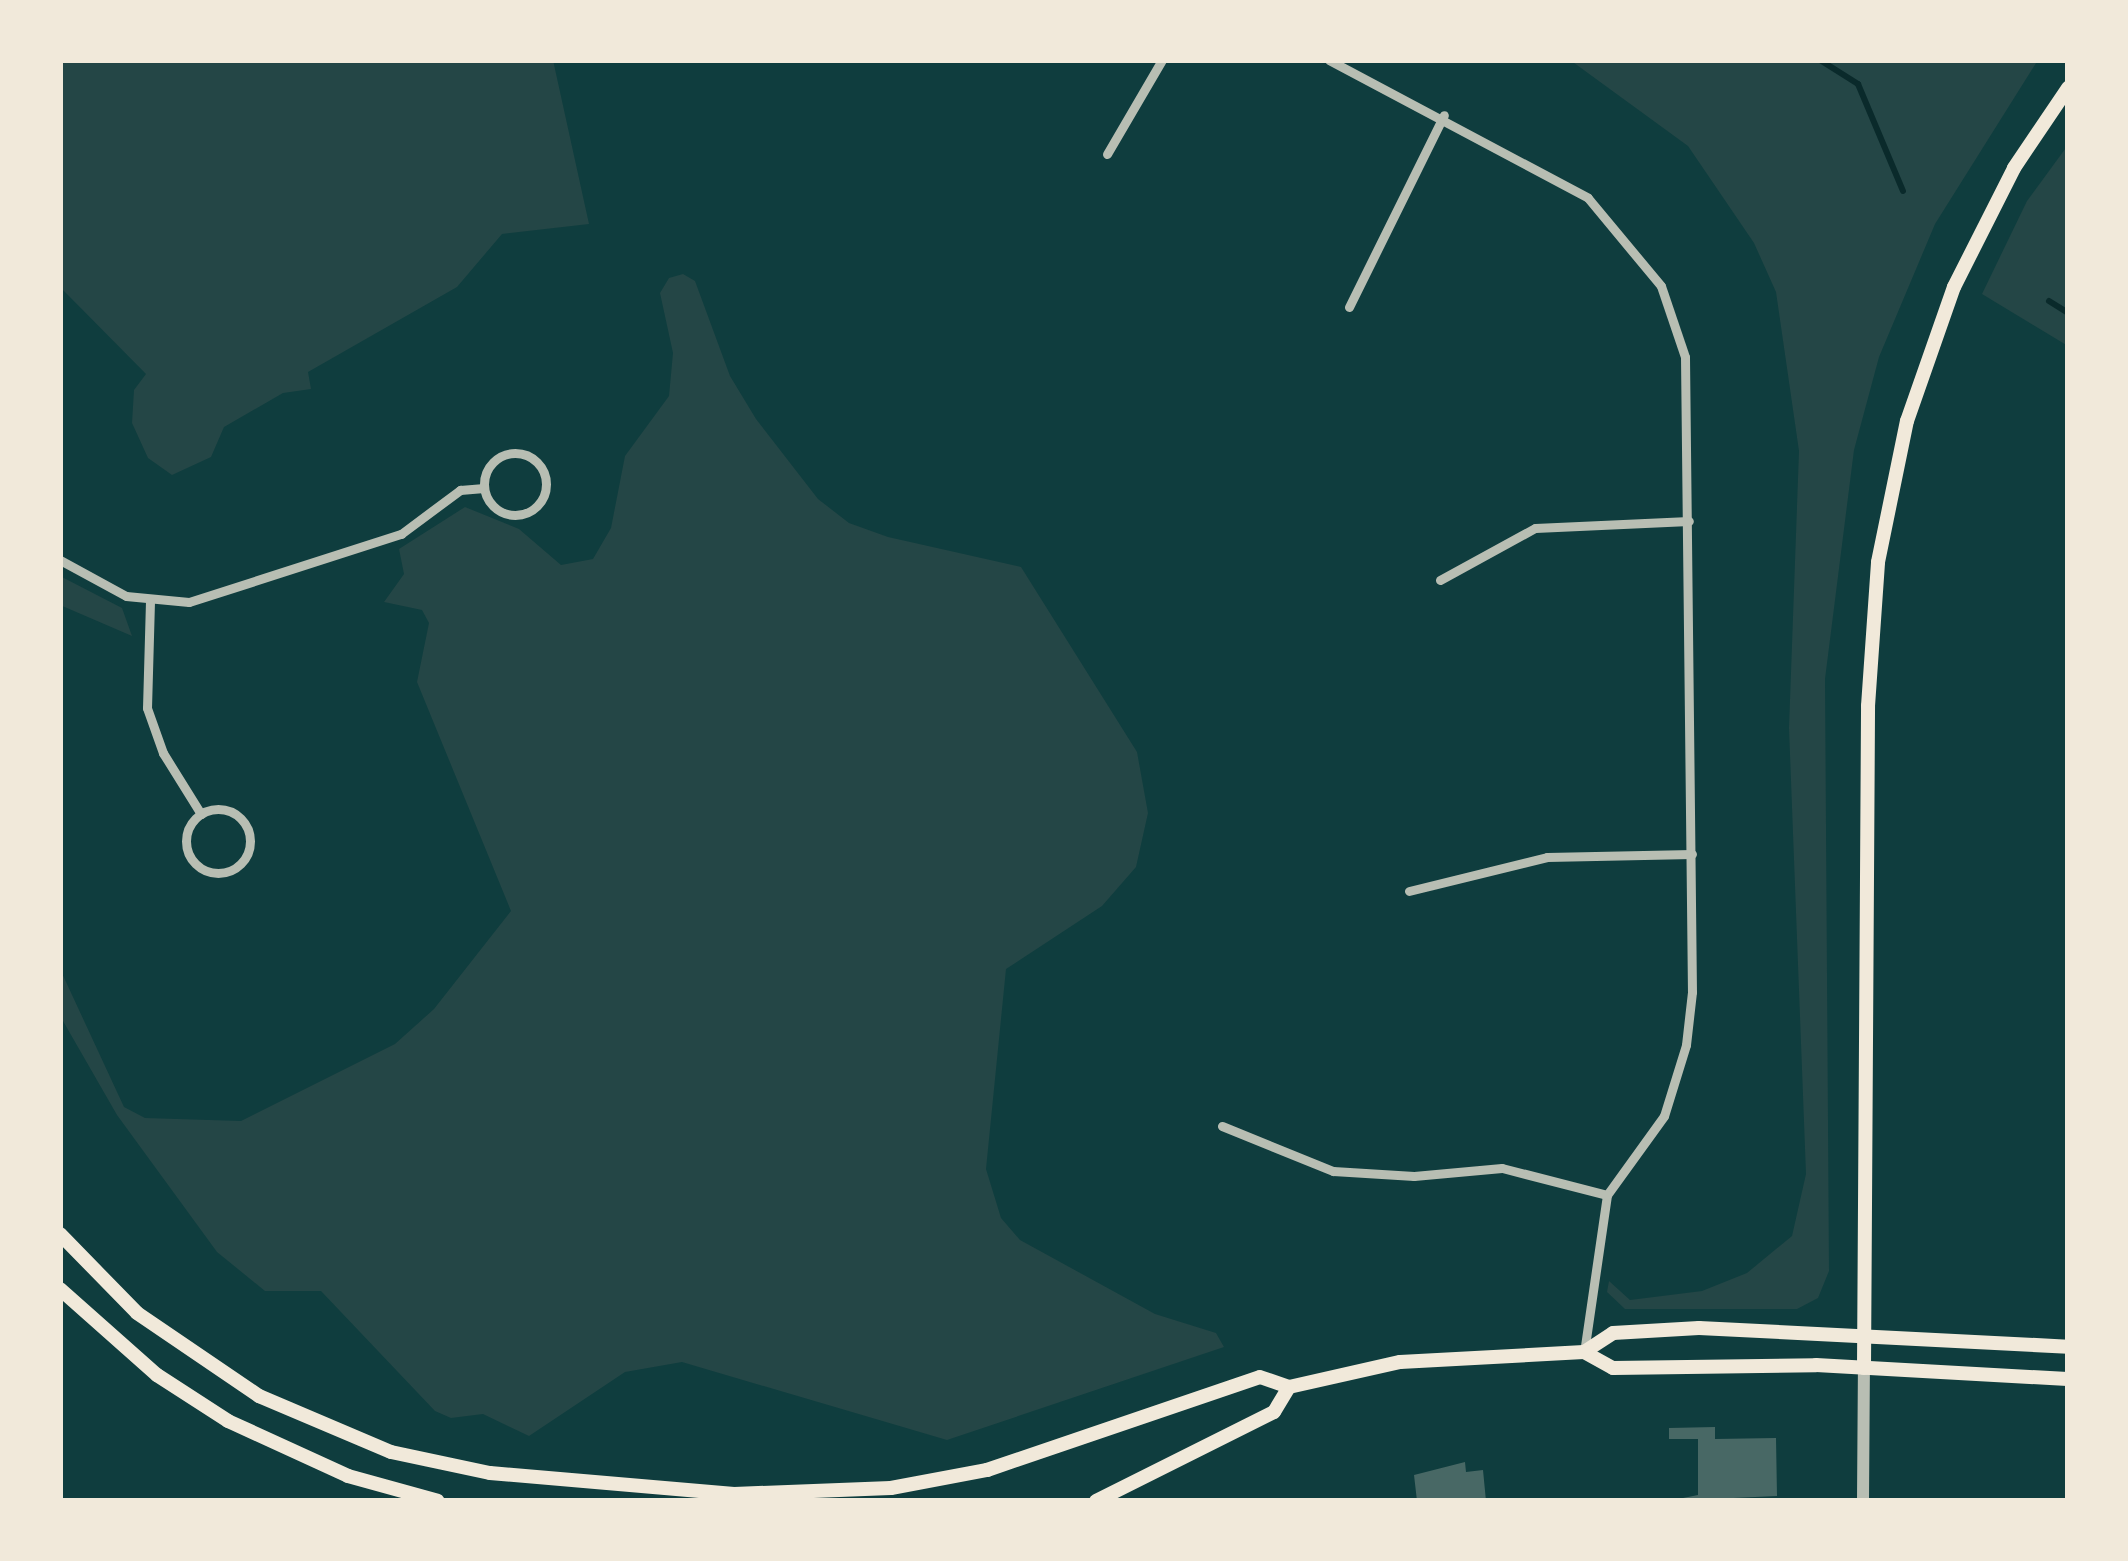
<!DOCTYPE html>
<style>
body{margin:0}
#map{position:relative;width:2128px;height:1561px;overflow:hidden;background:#0f3d3e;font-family:"Noto Sans",sans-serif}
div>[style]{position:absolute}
.green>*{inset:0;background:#244646}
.stream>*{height:6px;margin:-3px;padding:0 3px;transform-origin:3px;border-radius:3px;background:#0a2a2b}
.building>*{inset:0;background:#486865}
.minor>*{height:9px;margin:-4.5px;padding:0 4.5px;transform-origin:4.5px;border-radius:4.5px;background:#b8beb3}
.minor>.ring{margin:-4.5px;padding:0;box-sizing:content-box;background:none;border:9px solid #b8beb3;border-radius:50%}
.tertiary>*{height:12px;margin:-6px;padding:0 6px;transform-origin:6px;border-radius:6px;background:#b8beb3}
.secondary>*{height:14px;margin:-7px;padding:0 7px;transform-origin:7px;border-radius:7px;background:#f1e9da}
span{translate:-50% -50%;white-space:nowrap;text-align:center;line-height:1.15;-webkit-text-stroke:12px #f1e9da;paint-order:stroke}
.frame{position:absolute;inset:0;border:63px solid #f1e9da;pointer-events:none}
</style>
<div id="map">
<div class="green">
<div style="clip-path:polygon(60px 60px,553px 60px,589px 224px,502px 234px,457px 287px,308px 372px,311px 389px,283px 393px,224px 427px,211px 457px,172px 475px,148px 458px,132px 423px,134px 390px,146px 374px,60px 287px)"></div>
<div style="clip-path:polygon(1570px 60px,2038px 60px,1935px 224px,1879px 357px,1854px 450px,1825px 679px,1829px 1271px,1818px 1298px,1797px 1309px,1625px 1309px,1607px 1292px,1609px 1281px,1630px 1300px,1702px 1291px,1747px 1273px,1792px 1236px,1806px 1174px,1789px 728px,1799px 451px,1776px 292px,1754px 243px,1688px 146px)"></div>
<div style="clip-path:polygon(2068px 145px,2068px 346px,1982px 294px,2027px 201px)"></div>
<div style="clip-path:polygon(683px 274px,695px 281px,730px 376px,756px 419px,818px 499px,849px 523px,888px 537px,1021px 567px,1137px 752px,1148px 813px,1136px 867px,1102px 906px,1006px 969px,986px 1169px,1001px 1218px,1020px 1240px,1155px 1314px,1216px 1333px,1224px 1347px,947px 1440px,682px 1362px,625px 1372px,529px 1436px,483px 1414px,451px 1418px,435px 1411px,321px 1291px,265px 1291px,217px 1252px,117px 1115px,63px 1021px,60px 969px,124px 1107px,145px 1118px,241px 1121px,395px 1044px,434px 1009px,511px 911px,417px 682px,429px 623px,422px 610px,384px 602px,404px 574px,399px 549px,465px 507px,519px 529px,561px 565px,593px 559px,611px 528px,625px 456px,669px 396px,673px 353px,660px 293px,669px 278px)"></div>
<div style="clip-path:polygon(60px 576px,122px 608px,132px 636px,60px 605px)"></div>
</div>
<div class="stream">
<div style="left:1820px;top:60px;width:45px;rotate:32.3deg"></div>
<div style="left:1858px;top:84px;width:116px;rotate:67.2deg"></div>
<div style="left:2049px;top:301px;width:22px;rotate:32deg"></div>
</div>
<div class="building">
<div style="clip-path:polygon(1715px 1427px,1715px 1439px,1776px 1438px,1777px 1496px,1668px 1501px,1698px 1495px,1698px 1439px,1669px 1439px,1669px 1428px)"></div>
<div style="clip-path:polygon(1465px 1462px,1466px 1472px,1483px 1470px,1486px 1501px,1417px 1501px,1414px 1475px)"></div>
</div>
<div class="minor">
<div style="left:1329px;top:60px;width:293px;rotate:28deg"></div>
<div style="left:1588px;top:198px;width:114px;rotate:50.3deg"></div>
<div style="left:1661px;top:286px;width:75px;rotate:71.3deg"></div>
<div style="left:1685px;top:357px;width:635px;rotate:89.37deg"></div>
<div style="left:1692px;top:992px;width:53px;rotate:96.5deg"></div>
<div style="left:1686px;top:1045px;width:74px;rotate:107.2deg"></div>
<div style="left:1664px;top:1116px;width:97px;rotate:125.8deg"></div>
<div style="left:1607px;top:1195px;width:159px;rotate:98.3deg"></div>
<div style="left:1107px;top:154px;width:109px;rotate:-59.7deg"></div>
<div style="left:1349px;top:307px;width:214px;rotate:-63.7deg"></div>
<div class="ring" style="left:484px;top:453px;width:53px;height:53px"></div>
<div style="left:60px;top:560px;width:75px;rotate:28.6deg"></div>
<div style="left:126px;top:596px;width:63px;rotate:5.4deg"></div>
<div style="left:189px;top:602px;width:223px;rotate:-17.8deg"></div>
<div style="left:401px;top:534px;width:74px;rotate:-36.7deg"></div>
<div style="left:460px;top:490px;width:24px;rotate:-5deg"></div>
<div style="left:1440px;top:580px;width:108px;rotate:-28.7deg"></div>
<div style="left:1535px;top:528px;width:154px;rotate:-2.6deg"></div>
<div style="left:150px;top:601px;width:107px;rotate:91.6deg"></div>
<div style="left:147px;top:708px;width:48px;rotate:70.4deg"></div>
<div style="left:163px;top:753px;width:72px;rotate:58.1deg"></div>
<div class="ring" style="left:186px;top:809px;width:55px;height:55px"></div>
<div style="left:1409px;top:891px;width:142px;rotate:-13.8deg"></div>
<div style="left:1547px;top:857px;width:145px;rotate:-1.2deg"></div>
<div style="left:1222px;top:1126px;width:120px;rotate:22.1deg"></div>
<div style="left:1333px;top:1171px;width:81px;rotate:3.5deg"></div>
<div style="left:1414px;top:1176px;width:88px;rotate:-5.2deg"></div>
<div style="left:1502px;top:1168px;width:108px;rotate:14.4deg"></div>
</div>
<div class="tertiary">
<div style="left:1863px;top:1501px;width:133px;rotate:-89.6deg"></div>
</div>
<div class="secondary">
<div style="left:60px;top:1234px;width:110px;rotate:45.7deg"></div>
<div style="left:137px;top:1313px;width:148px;rotate:34.2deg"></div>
<div style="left:259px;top:1396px;width:143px;rotate:23deg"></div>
<div style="left:391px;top:1452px;width:101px;rotate:12deg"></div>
<div style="left:490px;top:1473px;width:245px;rotate:4.9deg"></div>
<div style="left:734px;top:1494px;width:157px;rotate:-2.2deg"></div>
<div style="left:891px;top:1488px;width:98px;rotate:-10.6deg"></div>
<div style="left:987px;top:1470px;width:288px;rotate:-18.8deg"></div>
<div style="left:1260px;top:1377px;width:31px;rotate:19deg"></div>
<div style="left:60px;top:1289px;width:130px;rotate:41.6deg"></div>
<div style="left:157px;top:1375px;width:85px;rotate:32.9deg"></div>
<div style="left:228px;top:1421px;width:132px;rotate:24.6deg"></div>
<div style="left:348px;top:1476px;width:93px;rotate:15.5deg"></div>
<div style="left:1584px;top:1352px;width:35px;rotate:-33deg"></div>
<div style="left:1613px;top:1333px;width:86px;rotate:-3.3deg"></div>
<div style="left:1699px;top:1328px;width:369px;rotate:2.9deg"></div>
<div style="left:1864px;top:1368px;width:662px;rotate:-89.65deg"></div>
<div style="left:1868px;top:706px;width:144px;rotate:-86deg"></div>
<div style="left:1878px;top:562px;width:144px;rotate:-78.4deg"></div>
<div style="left:1907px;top:421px;width:142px;rotate:-70.7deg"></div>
<div style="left:1954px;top:287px;width:133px;rotate:-63.2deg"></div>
<div style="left:2014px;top:168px;width:97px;rotate:-56deg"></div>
<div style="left:1289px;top:1387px;width:114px;rotate:-12.7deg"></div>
<div style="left:1400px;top:1362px;width:184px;rotate:-3.1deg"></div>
<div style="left:1584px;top:1352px;width:33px;rotate:29deg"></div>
<div style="left:1613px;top:1368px;width:203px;rotate:-0.8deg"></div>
<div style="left:1816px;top:1365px;width:252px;rotate:3.2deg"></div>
<div style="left:1096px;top:1501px;width:199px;rotate:-26.6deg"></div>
<div style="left:1274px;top:1412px;width:29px;rotate:-59deg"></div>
</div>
<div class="frame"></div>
</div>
